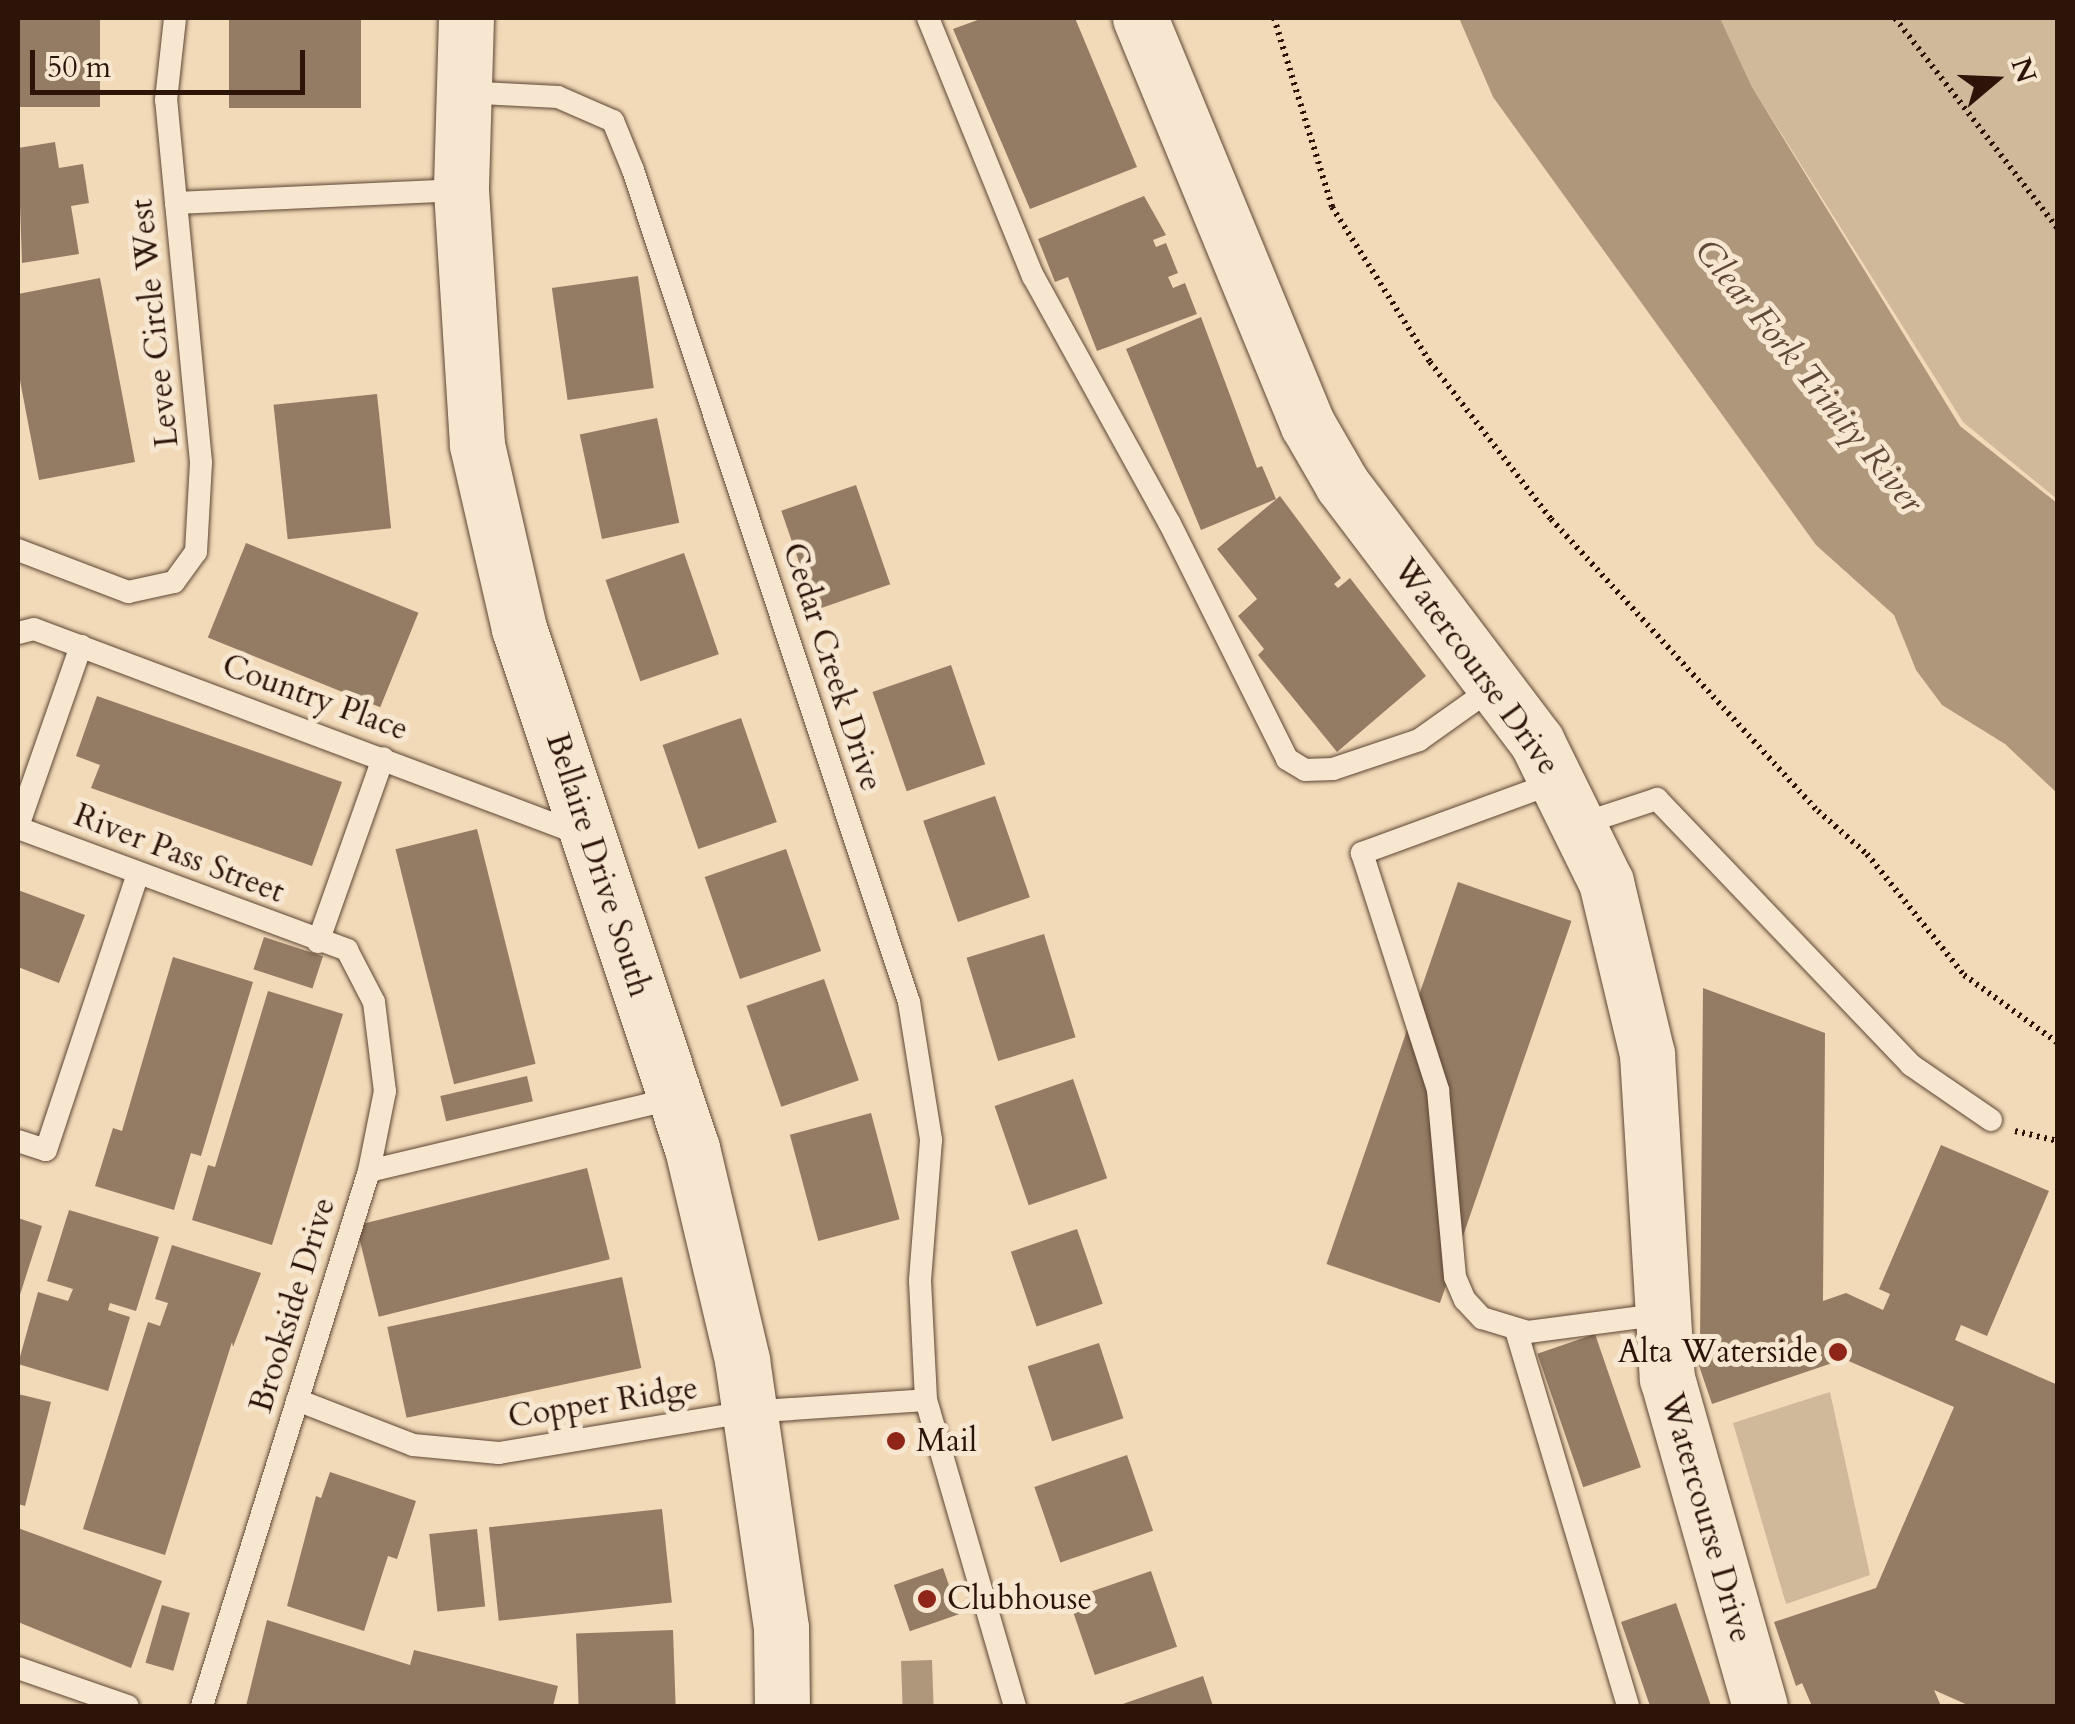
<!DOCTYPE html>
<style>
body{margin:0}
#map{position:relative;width:2075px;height:1724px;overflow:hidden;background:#f2dab8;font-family:Cardo,serif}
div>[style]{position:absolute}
.green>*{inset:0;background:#d0b89a}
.water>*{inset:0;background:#af977c;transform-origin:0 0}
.building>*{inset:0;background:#937b64;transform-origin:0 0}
.path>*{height:6px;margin-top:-3px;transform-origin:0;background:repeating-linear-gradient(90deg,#2c1409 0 2.5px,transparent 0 7.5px)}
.roads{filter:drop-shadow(0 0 2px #5e4635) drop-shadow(0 0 2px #5e4635)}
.lane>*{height:22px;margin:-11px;padding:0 11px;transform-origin:11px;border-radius:11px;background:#f7e7d1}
.secondary>*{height:55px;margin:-27.5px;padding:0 27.5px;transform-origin:27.5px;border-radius:27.5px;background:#f7e7d1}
.dots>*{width:28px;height:28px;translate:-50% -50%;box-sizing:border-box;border:5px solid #f7e7d1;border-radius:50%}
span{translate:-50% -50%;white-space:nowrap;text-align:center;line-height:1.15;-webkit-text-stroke:10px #f7e7d1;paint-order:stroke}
.street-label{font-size:32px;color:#2c1409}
.poi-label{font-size:32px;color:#2c1409}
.right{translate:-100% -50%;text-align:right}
.left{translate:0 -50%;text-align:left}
.water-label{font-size:35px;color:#604837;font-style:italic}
.frame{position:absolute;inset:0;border:20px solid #2c1409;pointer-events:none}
.north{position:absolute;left:1945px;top:30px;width:100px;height:100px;-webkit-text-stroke:8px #f7e7d1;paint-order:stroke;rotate:71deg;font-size:28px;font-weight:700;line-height:40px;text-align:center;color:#2c1409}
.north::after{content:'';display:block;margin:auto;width:35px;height:45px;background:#2c1409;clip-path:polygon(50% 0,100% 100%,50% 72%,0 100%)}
.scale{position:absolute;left:30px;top:50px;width:275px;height:45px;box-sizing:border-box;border:5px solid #2c1409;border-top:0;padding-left:12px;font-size:30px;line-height:35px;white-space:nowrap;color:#2c1409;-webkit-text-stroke:8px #f7e7d1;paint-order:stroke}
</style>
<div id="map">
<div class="green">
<div style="clip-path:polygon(1720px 18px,2057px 18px,2057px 499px,1963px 422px,1752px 87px)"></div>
<div style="clip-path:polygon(1830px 1392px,1870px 1575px,1786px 1604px,1733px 1423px)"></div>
</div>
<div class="water">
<div style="clip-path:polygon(1459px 18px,1720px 18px,1752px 87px,1960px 426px,2057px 503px,2057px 793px,2005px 744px,1942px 705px,1916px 670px,1894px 615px,1816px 545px,1493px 97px)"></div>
<div style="left:932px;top:1660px;width:46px;height:31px;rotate:88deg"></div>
</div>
<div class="building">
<div style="left:18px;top:18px;width:82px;height:89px"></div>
<div style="left:229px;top:18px;width:132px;height:90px"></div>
<div style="clip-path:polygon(983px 18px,1075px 18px,1137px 167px,1030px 209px,953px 29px)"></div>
<div style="clip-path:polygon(55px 142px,59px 168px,83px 164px,89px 203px,71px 206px,79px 254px,22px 263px,18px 148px)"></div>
<div style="clip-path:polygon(1144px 196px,1166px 235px,1153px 240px,1156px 247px,1166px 243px,1178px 273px,1168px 277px,1173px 288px,1185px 283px,1197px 314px,1097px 351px,1068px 277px,1055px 282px,1038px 239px)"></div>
<div style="left:638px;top:276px;width:113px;height:87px;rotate:82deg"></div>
<div style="clip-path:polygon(100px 278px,135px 462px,39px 480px,18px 370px,18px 294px)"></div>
<div style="clip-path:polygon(1201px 317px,1257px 468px,1262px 466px,1276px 499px,1201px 530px,1126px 349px)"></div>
<div style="left:377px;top:394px;width:135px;height:104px;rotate:84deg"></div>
<div style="left:657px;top:418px;width:107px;height:79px;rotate:78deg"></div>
<div style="left:856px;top:485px;width:105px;height:79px;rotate:71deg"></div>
<div style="clip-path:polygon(1280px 496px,1341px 578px,1334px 584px,1338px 588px,1350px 578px,1426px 676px,1337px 752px,1258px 655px,1264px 649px,1238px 616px,1257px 599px,1217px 549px)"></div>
<div style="left:246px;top:543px;width:186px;height:102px;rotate:22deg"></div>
<div style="left:684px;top:553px;width:107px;height:83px;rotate:71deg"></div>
<div style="left:951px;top:665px;width:105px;height:83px;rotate:71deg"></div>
<div style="clip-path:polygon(97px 696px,342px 782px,312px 866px,91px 788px,100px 765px,76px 756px)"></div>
<div style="left:741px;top:718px;width:110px;height:83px;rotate:71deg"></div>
<div style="left:995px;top:796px;width:107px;height:76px;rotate:71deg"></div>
<div style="left:477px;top:829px;width:242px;height:84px;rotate:76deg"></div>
<div style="left:786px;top:849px;width:108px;height:86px;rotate:71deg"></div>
<div style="left:1458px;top:882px;width:120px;height:404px;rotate:19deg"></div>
<div style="clip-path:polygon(18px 890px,85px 915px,59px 983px,18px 967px)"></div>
<div style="left:1044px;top:934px;width:108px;height:81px;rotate:73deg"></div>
<div style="left:264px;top:937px;width:62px;height:34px;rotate:18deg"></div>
<div style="clip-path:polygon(173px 957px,253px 982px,201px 1156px,191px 1153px,174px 1210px,95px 1186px,113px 1128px,122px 1131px)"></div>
<div style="left:824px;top:979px;width:107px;height:82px;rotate:71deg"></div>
<div style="clip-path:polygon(1703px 988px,1825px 1033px,1823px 1301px,1846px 1293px,1883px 1310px,1890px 1294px,1879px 1289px,1941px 1145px,2049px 1191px,1987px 1336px,1961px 1325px,1955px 1340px,2058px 1385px,2058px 1706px,1970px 1706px,1934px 1690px,1941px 1706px,1812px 1706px,1802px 1683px,1796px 1686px,1774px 1622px,1876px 1588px,1954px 1407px,1844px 1359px,1712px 1404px,1692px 1345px,1700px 1342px)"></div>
<div style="clip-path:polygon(268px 991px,343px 1014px,272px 1245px,192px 1220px,208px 1165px,215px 1167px)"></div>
<div style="left:527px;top:1076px;width:26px;height:89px;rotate:77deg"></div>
<div style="left:1073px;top:1079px;width:105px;height:83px;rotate:71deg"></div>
<div style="left:871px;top:1113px;width:110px;height:84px;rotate:75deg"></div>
<div style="left:587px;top:1168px;width:94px;height:238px;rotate:76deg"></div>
<div style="clip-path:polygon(69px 1210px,159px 1237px,136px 1311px,110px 1303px,108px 1310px,130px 1317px,108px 1391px,18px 1364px,38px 1292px,68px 1301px,73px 1289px,47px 1281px)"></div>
<div style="clip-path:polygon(18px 1218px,42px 1226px,18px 1301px)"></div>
<div style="left:1077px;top:1229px;width:79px;height:70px;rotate:71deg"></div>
<div style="clip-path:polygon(172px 1245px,261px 1273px,233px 1347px,232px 1342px,165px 1555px,83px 1529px,148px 1322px,160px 1326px,168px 1303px,155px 1299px)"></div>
<div style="left:622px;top:1277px;width:93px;height:240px;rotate:78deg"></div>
<div style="left:1595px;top:1334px;width:141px;height:61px;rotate:71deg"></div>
<div style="left:1099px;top:1343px;width:79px;height:75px;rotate:72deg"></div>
<div style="clip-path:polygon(18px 1394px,51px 1402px,25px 1506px,18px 1504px)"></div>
<div style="left:902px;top:1428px;width:21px;height:19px;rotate:71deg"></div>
<div style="left:1127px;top:1455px;width:80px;height:98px;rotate:71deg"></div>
<div style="clip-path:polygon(330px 1472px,416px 1501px,397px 1559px,388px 1556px,364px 1631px,287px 1606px,316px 1496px,321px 1498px)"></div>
<div style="left:662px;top:1509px;width:94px;height:174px;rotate:84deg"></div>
<div style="clip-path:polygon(18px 1528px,162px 1581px,131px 1668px,18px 1622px)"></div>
<div style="left:477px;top:1529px;width:78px;height:48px;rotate:84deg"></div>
<div style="left:943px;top:1568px;width:49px;height:52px;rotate:71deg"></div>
<div style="left:1151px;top:1571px;width:80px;height:87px;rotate:71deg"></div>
<div style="clip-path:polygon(1676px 1603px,1711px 1706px,1650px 1706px,1621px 1622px)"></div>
<div style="left:162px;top:1605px;width:29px;height:60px;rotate:16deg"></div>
<div style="clip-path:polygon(267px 1620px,410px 1665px,414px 1650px,558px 1686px,553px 1706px,246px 1706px)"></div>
<div style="left:673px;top:1630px;width:76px;height:97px;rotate:88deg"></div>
<div style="clip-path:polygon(1203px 1676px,1213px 1706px,1117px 1706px)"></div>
</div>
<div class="path">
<div style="left:1274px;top:18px;width:198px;rotate:72.9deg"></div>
<div style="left:1332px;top:207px;width:183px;rotate:57.7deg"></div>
<div style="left:1430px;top:362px;width:198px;rotate:52.4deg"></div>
<div style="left:1551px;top:519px;width:396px;rotate:47.6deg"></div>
<div style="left:1818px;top:811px;width:65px;rotate:41.3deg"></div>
<div style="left:1867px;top:854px;width:155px;rotate:51.3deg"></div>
<div style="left:1964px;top:975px;width:116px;rotate:35.9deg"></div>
<div style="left:1895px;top:18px;width:267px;rotate:52.3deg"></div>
<div style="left:2015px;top:1131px;width:44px;rotate:13.1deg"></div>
</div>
<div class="roads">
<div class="lane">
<div style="left:928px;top:18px;width:279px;rotate:67.9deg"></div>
<div style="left:1033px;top:276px;width:281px;rotate:61.1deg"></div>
<div style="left:1169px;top:522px;width:265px;rotate:63.5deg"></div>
<div style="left:1287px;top:759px;width:21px;rotate:31deg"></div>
<div style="left:1305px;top:770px;width:28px;rotate:-2deg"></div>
<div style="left:1333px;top:769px;width:91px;rotate:-18.6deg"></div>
<div style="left:1419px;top:740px;width:93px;rotate:-35.4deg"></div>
<div style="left:462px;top:92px;width:96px;rotate:3deg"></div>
<div style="left:558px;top:97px;width:60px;rotate:23.6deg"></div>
<div style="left:613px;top:121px;width:53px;rotate:67.8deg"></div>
<div style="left:633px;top:170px;width:877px;rotate:71.65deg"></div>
<div style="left:909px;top:1002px;width:140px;rotate:80.9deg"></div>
<div style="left:931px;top:1140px;width:141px;rotate:94.5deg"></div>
<div style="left:920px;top:1281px;width:119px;rotate:87.1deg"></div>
<div style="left:926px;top:1400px;width:319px;rotate:73.8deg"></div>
<div style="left:176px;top:203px;width:285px;rotate:-2.6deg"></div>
<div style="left:18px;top:550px;width:118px;rotate:20.9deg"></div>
<div style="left:128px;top:592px;width:47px;rotate:-12.3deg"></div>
<div style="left:174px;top:582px;width:37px;rotate:-54deg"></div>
<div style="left:196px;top:552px;width:90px;rotate:-86.8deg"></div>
<div style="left:201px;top:462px;width:364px;rotate:-95.5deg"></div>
<div style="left:166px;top:100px;width:82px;rotate:-83.7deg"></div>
<div style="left:18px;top:633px;width:16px;rotate:-14deg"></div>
<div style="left:34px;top:629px;width:583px;rotate:20.58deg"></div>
<div style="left:1559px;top:781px;width:210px;rotate:159.9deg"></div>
<div style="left:1362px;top:853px;width:249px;rotate:72.2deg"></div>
<div style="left:1438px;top:1090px;width:188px;rotate:84.8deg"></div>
<div style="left:1455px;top:1277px;width:25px;rotate:67deg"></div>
<div style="left:1465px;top:1300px;width:25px;rotate:47deg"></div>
<div style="left:1482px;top:1318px;width:48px;rotate:16.9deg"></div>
<div style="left:1528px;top:1332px;width:131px;rotate:-7.5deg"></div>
<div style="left:1581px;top:824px;width:80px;rotate:-18.2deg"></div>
<div style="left:1657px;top:799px;width:368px;rotate:46.3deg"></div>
<div style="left:1911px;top:1065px;width:97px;rotate:34.5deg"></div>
<div style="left:18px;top:826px;width:191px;rotate:-70.7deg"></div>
<div style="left:18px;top:828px;width:351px;rotate:20.3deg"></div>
<div style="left:347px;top:950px;width:59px;rotate:62.6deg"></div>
<div style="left:374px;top:1002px;width:90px;rotate:83deg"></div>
<div style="left:385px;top:1091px;width:82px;rotate:101.3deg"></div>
<div style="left:369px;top:1171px;width:560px;rotate:107.34deg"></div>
<div style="left:318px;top:942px;width:195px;rotate:-70.5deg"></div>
<div style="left:18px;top:1141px;width:29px;rotate:18deg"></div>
<div style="left:46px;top:1150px;width:292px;rotate:-71.6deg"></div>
<div style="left:369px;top:1171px;width:316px;rotate:-13.4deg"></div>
<div style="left:1516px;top:1330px;width:392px;rotate:73.4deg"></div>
<div style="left:297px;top:1400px;width:124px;rotate:21.2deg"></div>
<div style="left:413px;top:1445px;width:86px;rotate:5.3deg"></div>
<div style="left:499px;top:1453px;width:251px;rotate:-9.4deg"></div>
<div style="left:747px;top:1412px;width:179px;rotate:-3.8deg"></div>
<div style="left:18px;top:1668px;width:116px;rotate:19.1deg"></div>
</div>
<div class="secondary">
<div style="left:466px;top:18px;width:172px;rotate:91.7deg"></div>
<div style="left:461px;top:190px;width:256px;rotate:86.4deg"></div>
<div style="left:477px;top:445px;width:188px;rotate:77.1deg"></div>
<div style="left:519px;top:628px;width:548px;rotate:71.6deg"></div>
<div style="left:692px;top:1148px;width:218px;rotate:76.7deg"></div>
<div style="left:742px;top:1360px;width:271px;rotate:81.7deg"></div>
<div style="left:781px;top:1628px;width:78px;rotate:89.3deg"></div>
<div style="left:1140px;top:18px;width:440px;rotate:67.6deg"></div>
<div style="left:1308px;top:425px;width:68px;rotate:60deg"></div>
<div style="left:1342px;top:484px;width:323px;rotate:52.9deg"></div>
<div style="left:1537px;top:742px;width:156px;rotate:63.8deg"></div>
<div style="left:1606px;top:882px;width:177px;rotate:76.6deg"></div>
<div style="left:1647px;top:1054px;width:325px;rotate:86.5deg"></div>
<div style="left:1667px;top:1378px;width:341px;rotate:74.2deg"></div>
</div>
</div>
<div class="dots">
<div style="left:1838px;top:1352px;background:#8f2418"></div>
<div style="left:896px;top:1441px;background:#8f2418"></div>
<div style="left:927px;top:1599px;background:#8f2418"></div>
</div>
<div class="street-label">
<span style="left:155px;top:323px;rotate:-96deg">Levee Circle West</span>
<span style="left:832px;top:667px;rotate:72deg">Cedar Creek Drive</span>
<span style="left:1476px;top:667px;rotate:54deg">Watercourse Drive</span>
<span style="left:315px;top:698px;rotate:20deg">Country Place</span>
<span style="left:179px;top:854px;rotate:21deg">River Pass Street</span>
<span style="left:598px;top:865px;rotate:72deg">Bellaire Drive South</span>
<span style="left:293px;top:1305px;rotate:-73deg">Brookside Drive</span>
<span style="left:603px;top:1403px;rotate:-9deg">Copper Ridge</span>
<span style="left:1706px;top:1518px;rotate:74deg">Watercourse Drive</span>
</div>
<div class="poi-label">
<span class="right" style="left:1818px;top:1352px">Alta Waterside</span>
<span class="left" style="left:916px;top:1441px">Mail</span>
<span class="left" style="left:947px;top:1599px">Clubhouse</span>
</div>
<div class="water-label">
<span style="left:1809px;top:376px;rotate:51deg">Clear Fork Trinity River</span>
</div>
<div class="frame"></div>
<div class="north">N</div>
<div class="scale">50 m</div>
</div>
